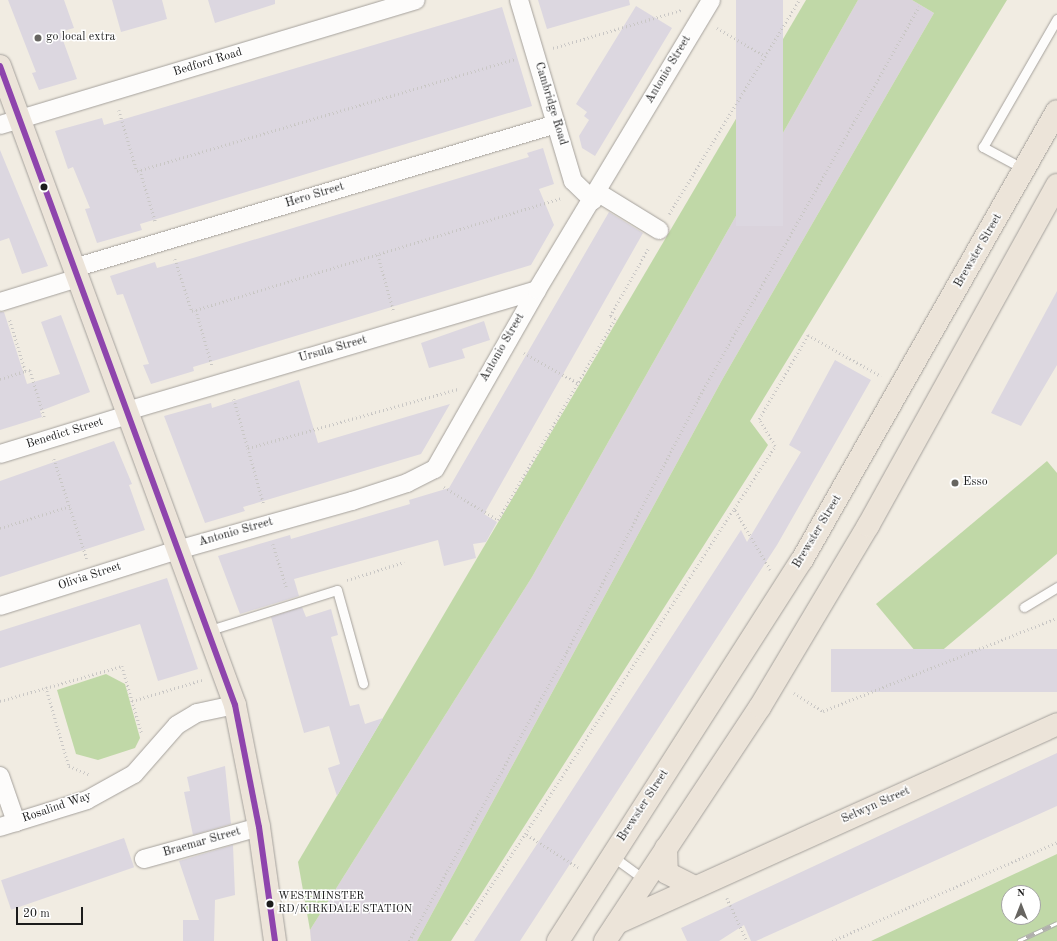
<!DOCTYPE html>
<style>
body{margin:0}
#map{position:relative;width:1057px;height:941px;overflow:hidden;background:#f1ece2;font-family:"Old Standard TT",serif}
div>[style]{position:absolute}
.industrial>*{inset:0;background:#dad3dc}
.green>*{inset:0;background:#c0d8a7}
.building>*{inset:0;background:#dcd7e0;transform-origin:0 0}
.path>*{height:2.5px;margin-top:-1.25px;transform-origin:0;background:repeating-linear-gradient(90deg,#c9c7c5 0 1px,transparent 0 4px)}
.roads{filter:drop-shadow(0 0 1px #a5a19c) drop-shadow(0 0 1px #a5a19c)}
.lane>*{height:9px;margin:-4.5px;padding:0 4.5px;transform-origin:4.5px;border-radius:4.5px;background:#fdfcfb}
.street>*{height:18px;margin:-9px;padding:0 9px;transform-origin:9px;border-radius:9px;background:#fdfcfb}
.primary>*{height:22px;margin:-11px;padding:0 11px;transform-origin:11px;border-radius:11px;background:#ece4d9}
.rail>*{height:4.5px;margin-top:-2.25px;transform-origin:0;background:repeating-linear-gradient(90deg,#fff 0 9px,#b0afad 0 18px);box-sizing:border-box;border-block:1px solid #b0afad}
.bus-1>*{height:6px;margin:-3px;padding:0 3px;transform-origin:3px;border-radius:3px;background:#8e44ad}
.dots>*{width:11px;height:11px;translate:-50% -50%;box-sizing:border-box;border:2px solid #fff;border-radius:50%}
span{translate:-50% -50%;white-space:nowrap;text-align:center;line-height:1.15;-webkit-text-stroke:3px #fff;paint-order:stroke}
.bus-label{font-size:11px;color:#1c1c1c}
.left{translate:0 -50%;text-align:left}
.poi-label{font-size:12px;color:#1c1c1c}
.street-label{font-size:12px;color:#1c1c1c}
.north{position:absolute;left:1001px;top:885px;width:40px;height:40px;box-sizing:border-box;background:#fff;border:1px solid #a4a4a4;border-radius:50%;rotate:0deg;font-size:11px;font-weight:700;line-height:16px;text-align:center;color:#1c1c1c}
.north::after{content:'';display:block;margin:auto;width:14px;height:18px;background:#676561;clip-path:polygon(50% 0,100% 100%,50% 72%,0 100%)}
.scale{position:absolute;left:16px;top:907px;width:67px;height:18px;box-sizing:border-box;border:2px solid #1c1c1c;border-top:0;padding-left:5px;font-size:12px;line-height:14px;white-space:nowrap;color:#1c1c1c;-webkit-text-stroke:3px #fff;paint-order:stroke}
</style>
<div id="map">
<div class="industrial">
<div style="clip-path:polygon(858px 0,912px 0,934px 13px,722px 380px,417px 941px,311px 941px,310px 930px,532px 577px)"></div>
</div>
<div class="green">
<div style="clip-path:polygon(806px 0,858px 0,532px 577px,310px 930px,298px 862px)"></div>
<div style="clip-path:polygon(912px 0,1007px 0,750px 421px,768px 445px,451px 941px,417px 941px,722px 380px,934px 13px)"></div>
<div style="clip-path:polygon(1047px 461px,1057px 473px,1057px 554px,926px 664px,876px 604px)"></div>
<div style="clip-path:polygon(106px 674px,125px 684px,140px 738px,135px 748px,98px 760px,76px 754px,57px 690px)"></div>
<div style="clip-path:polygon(evenodd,1057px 854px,1057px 941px,871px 941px,1057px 854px,1009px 893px,1033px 893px,1033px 917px,1009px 917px,1009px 893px)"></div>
</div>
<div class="building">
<div style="clip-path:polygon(8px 0,64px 0,74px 28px,60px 32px,77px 79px,39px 90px,32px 73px,36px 72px)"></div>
<div style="clip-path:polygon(112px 0,162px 0,167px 19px,121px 32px)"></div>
<div style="clip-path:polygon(208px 0,275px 0,275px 4px,215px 23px)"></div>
<div style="clip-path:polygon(538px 0,629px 0,630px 5px,547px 29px)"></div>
<div style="left:736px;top:0;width:47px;height:226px"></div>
<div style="clip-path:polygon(636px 6px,672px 28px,595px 156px,582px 148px,579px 136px,589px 120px,584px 116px,587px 112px,576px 104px)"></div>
<div style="clip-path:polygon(502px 7px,532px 106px,140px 224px,142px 230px,97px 243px,85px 209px,90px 208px,73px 167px,68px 169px,55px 131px,102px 118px,104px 125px)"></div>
<div style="clip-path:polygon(543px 148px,554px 184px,539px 189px,554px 225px,531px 265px,193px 367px,194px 371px,151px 384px,143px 365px,149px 364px,123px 294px,117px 295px,110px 276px,155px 262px,157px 268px,193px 258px,529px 157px,527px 153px)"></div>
<div style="clip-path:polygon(0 150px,48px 266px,22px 274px,9px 238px,0 241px)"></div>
<div style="clip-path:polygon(609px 212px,643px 233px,484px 514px,497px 522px,486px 542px,473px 544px,476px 558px,444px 566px,438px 540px,294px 579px,299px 596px,240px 614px,218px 556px,290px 535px,291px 539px,410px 504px,409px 500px,449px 488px)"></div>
<div style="clip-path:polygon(1057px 291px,1057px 365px,1021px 426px,991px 413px)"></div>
<div style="clip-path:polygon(0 312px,4px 312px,27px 384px,60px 374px,41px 322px,61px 315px,90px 392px,40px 411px,42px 417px,0 430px)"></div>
<div style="clip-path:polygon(484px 321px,490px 340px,462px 349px,465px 358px,429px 368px,421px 343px)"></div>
<div style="clip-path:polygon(835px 360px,871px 380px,777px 545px,520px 941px,474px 941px,741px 530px,747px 542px,801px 452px,789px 445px)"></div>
<div style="clip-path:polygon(299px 380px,318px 443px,450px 404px,421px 454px,243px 507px,245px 511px,205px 523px,164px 416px,211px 403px,212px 408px)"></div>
<div style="clip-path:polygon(114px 441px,132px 484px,129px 485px,145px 530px,0 577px,0 481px)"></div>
<div style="clip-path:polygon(167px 578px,198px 669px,158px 681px,140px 624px,0 668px,0 631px)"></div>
<div style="clip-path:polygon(302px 607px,306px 617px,331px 609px,338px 635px,331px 637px,350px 706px,359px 704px,365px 724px,383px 718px,337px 796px,328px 768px,340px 764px,329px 726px,304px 733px,271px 617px)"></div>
<div style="left:1057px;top:649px;width:43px;height:226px;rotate:90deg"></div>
<div style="clip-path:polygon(1057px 753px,1057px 806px,756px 941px,751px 941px,744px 925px,719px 941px,687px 941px,681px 928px)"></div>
<div style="clip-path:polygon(225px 766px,231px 824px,193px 835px,184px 792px,190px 791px,187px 777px)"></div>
<div style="left:124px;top:838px;width:31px;height:130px;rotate:71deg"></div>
<div style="clip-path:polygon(233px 845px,235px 895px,215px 900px,214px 941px,183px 941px,183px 920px,199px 920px,179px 861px)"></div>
</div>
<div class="path">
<div style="left:717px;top:28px;width:56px;rotate:30.3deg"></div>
<div style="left:553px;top:48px;width:134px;rotate:-16.5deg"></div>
<div style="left:119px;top:110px;width:64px;rotate:73.6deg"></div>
<div style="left:137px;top:171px;width:395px;rotate:-16.5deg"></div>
<div style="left:140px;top:170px;width:55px;rotate:73.2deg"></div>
<div style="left:669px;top:214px;width:250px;rotate:-58.7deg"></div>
<div style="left:378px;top:255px;width:59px;rotate:74.3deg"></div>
<div style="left:175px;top:259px;width:55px;rotate:71.9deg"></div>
<div style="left:192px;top:311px;width:386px;rotate:-17deg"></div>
<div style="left:196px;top:310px;width:57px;rotate:73.8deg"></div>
<div style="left:524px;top:353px;width:62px;rotate:29.1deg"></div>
<div style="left:25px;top:371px;width:5px;rotate:-11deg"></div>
<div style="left:30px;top:370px;width:51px;rotate:73deg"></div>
<div style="left:0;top:379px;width:26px;rotate:-18deg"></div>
<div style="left:25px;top:371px;width:54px;rotate:-107.1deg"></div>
<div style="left:234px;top:399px;width:51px;rotate:74.1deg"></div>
<div style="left:248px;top:448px;width:218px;rotate:-15.7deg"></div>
<div style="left:248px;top:448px;width:59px;rotate:74.3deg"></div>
<div style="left:54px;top:459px;width:105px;rotate:71.7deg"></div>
<div style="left:444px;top:487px;width:63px;rotate:31.4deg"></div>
<div style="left:498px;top:520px;width:233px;rotate:-59.8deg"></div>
<div style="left:615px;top:319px;width:6px;rotate:-149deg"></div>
<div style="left:610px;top:316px;width:79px;rotate:-60.5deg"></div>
<div style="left:0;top:528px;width:73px;rotate:-17.4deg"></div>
<div style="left:273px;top:544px;width:47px;rotate:72.7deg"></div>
<div style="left:770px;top:570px;width:71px;rotate:-120.5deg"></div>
<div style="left:734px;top:509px;width:75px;rotate:-56.9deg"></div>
<div style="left:775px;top:446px;width:31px;rotate:-121deg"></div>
<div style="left:759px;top:419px;width:97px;rotate:-59.7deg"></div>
<div style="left:808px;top:335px;width:84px;rotate:29.3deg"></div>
<div style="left:347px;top:580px;width:60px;rotate:-17.5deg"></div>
<div style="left:46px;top:687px;width:82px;rotate:73.8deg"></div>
<div style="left:69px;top:766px;width:23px;rotate:23deg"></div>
<div style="left:794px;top:693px;width:34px;rotate:32deg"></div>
<div style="left:823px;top:711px;width:252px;rotate:-21.7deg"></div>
<div style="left:0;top:701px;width:127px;rotate:-16deg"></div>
<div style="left:122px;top:666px;width:71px;rotate:73.6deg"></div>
<div style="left:132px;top:701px;width:73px;rotate:-16.7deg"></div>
<div style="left:578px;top:868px;width:63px;rotate:-147.3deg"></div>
<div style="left:525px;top:834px;width:386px;rotate:-57.3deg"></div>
<div style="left:727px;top:898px;width:47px;rotate:65.1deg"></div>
<div style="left:466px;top:924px;width:108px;rotate:-56.8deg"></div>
<div style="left:409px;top:941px;width:330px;rotate:-61.4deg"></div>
<div style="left:567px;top:651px;width:286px;rotate:-62.5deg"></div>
<div style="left:699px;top:397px;width:448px;rotate:-60.6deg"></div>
<div style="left:832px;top:941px;width:246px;rotate:-23.7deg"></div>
</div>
<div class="roads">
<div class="lane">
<div style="left:1024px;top:169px;width:47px;rotate:-151.8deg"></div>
<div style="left:983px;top:147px;width:148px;rotate:-60deg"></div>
<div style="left:1024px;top:607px;width:39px;rotate:-31deg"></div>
<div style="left:210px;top:630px;width:133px;rotate:-17.5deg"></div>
<div style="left:337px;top:590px;width:97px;rotate:74.4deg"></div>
<div style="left:612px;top:856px;width:41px;rotate:36deg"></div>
</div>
<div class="street">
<div style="left:519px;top:0;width:189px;rotate:73.4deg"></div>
<div style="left:573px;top:181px;width:28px;rotate:44deg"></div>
<div style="left:0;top:125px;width:434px;rotate:-16.7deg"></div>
<div style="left:597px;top:192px;width:73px;rotate:31.5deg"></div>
<div style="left:74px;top:268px;width:503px;rotate:-16.63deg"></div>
<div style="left:0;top:302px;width:82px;rotate:-17.1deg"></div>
<div style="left:130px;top:410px;width:424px;rotate:-16.4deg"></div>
<div style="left:0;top:454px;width:137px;rotate:-17deg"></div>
<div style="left:0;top:606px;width:190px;rotate:-17.5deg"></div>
<div style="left:181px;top:549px;width:178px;rotate:-15.7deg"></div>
<div style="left:352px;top:501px;width:58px;rotate:-18.1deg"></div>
<div style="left:407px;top:483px;width:31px;rotate:-27deg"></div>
<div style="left:435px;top:469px;width:206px;rotate:-60.3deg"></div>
<div style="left:537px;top:290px;width:338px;rotate:-59deg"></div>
<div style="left:0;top:776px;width:49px;rotate:70.8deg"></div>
<div style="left:0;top:827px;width:91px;rotate:-17.2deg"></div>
<div style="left:87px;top:800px;width:54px;rotate:-29deg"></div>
<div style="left:134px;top:774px;width:65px;rotate:-48.7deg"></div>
<div style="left:177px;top:725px;width:23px;rotate:-31deg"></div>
<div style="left:197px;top:713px;width:39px;rotate:-12deg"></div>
<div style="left:144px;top:859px;width:119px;rotate:-15.5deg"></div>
</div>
<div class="primary">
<div style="left:0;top:66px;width:681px;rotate:69.81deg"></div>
<div style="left:235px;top:705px;width:124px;rotate:78.9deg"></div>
<div style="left:259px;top:827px;width:115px;rotate:82deg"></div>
<div style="left:666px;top:848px;width:25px;rotate:88deg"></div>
<div style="left:667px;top:873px;width:30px;rotate:27deg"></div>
<div style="left:617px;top:923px;width:483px;rotate:-24.3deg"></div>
<div style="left:558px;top:941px;width:452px;rotate:-57.4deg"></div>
<div style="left:802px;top:560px;width:516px;rotate:-60.41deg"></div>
<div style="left:605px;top:941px;width:281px;rotate:-56.5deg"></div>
<div style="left:760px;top:707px;width:211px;rotate:-59.2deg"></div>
<div style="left:868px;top:526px;width:390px;rotate:-61deg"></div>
</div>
</div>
<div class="rail">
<div style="left:1018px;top:941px;width:43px;rotate:-24.8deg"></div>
</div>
<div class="bus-1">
<div style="left:0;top:66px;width:681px;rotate:69.81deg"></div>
<div style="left:235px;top:705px;width:124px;rotate:78.9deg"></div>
<div style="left:259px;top:827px;width:115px;rotate:82deg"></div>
</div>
<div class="dots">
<div style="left:38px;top:38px;background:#676561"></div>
<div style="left:44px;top:187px;background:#1c1c1c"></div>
<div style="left:955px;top:483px;background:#676561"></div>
<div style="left:270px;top:904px;background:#1c1c1c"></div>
</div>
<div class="bus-label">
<span class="left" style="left:278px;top:904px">WESTMINSTER<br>RD/KIRKDALE STATION</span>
</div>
<div class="poi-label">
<span class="left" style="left:46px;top:38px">go local extra</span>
<span class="left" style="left:963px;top:483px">Esso</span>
</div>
<div class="street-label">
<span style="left:208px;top:63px;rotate:-17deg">Bedford Road</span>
<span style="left:669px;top:70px;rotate:-59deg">Antonio Street</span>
<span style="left:550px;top:104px;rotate:73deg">Cambridge Road</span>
<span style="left:315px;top:196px;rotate:-17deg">Hero Street</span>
<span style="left:979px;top:251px;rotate:-60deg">Brewster Street</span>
<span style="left:503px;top:348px;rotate:-60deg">Antonio Street</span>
<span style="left:333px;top:350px;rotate:-16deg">Ursula Street</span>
<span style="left:65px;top:434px;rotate:-17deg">Benedict Street</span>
<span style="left:818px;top:532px;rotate:-59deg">Brewster Street</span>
<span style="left:236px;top:533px;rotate:-16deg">Antonio Street</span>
<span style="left:90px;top:577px;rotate:-18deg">Olivia Street</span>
<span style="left:644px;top:806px;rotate:-57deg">Brewster Street</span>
<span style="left:876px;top:806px;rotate:-24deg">Selwyn Street</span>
<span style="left:57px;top:808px;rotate:-19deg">Rosalind Way</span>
<span style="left:202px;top:843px;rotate:-16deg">Braemar Street</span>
</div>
<div class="north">N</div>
<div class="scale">20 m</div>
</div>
